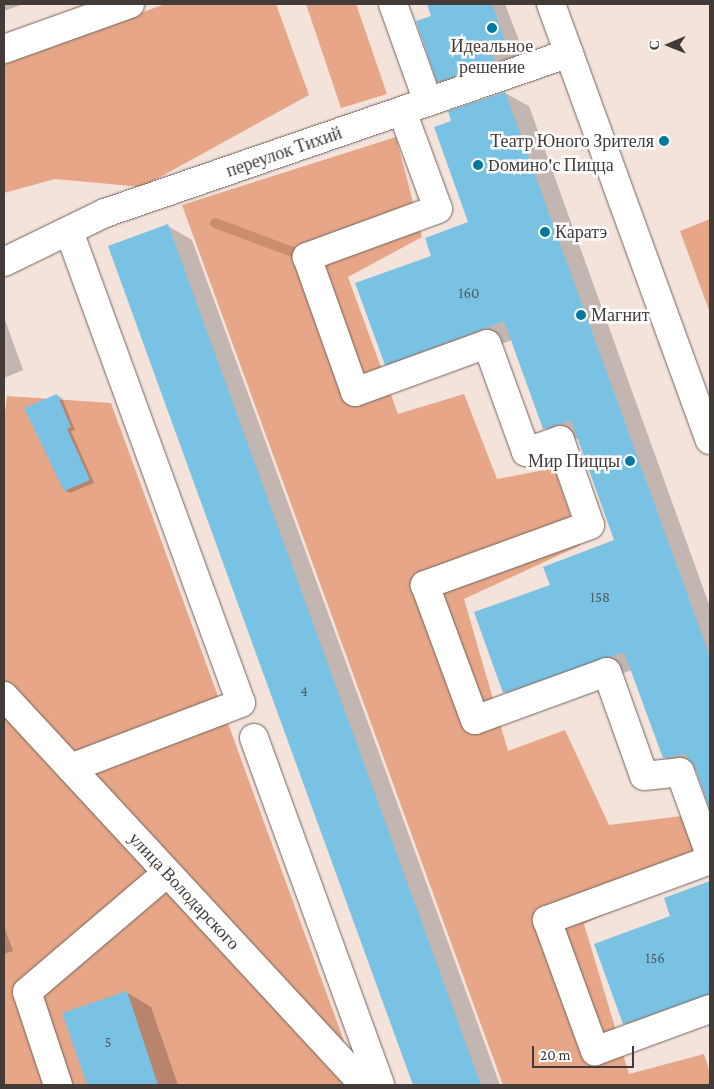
<!DOCTYPE html>
<meta charset="utf-8">
<style>
body{margin:0}
#map{position:relative;width:714px;height:1089px;overflow:hidden;background:#f4e3db;font-family:"Crimson Pro",serif}
div>[style]{position:absolute}
.forest>*{inset:0;background:#e6a687}
.shadow>*{inset:0;background:#0003}
.stream>*{height:10px;margin:-5px;padding:0 5px;transform-origin:5px;border-radius:5px;background:#cb8d6e}
.building>*{inset:0;background:#7ac2e4}
.roads{filter:drop-shadow(0 0 1px #70625b) drop-shadow(0 0 1px #70625b)}
.minor>*{height:28px;margin:-14px;padding:0 14px;transform-origin:14px;border-radius:14px;background:#fff}
.major>*{height:28px;margin:-14px;padding:0 14px;transform-origin:14px;border-radius:14px;background:#fff}
.dots>*{width:14px;height:14px;translate:-50% -50%;box-sizing:border-box;border:2px solid #fff;border-radius:50%}
span{translate:-50% -50%;white-space:nowrap;text-align:center;line-height:1.15;-webkit-text-stroke:5px #fff;paint-order:stroke}
.number-label{font-size:15px;color:#505d63}
.number-label span{-webkit-text-stroke-width:0}
.poi-label{font-size:18px;color:#423b38}
.right{translate:-100% -50%;text-align:right}
.left{translate:0 -50%;text-align:left}
.street-label{font-size:18px;color:#423b38}
.frame{position:absolute;inset:0;border:5px solid #423b38;pointer-events:none}
.north{position:absolute;left:644px;top:20px;width:50px;height:50px;-webkit-text-stroke:4px #fff;paint-order:stroke;rotate:269deg;font-size:14px;font-weight:700;line-height:20px;text-align:center;color:#423b38}
.north::after{content:'';display:block;margin:auto;width:18px;height:22px;background:#423b38;clip-path:polygon(50% 0,100% 100%,50% 72%,0 100%)}
.scale{position:absolute;left:532px;top:1046px;width:102px;height:22px;box-sizing:border-box;border:2px solid #423b38;border-top:0;padding-left:6px;font-size:15px;line-height:18px;white-space:nowrap;color:#423b38;-webkit-text-stroke:4px #fff;paint-order:stroke}
</style>
<div id="map">
<div class="forest">
<div style="clip-path:polygon(165px 4px,276px 4px,309px 95px,142px 187px,55px 179px,4px 193px,4px 63px)"></div>
<div style="clip-path:polygon(306px 4px,356px 4px,387px 94px,341px 108px)"></div>
<div style="clip-path:polygon(396px 137px,422px 237px,348px 277px,398px 414px,464px 394px,497px 479px,554px 468px,581px 545px,464px 599px,508px 751px,565px 730px,609px 825px,682px 816px,706px 865px,584px 924px,629px 1074px,704px 1054px,710px 1073px,710px 1085px,503px 1085px,182px 205px)"></div>
<div style="clip-path:polygon(710px 219px,710px 313px,680px 231px)"></div>
<div style="clip-path:polygon(7px 396px,111px 403px,360px 1085px,4px 1085px,4px 421px)"></div>
</div>
<div class="shadow">
<div style="clip-path:polygon(4px 4px,24px 4px,4px 11px)"></div>
<div style="clip-path:polygon(428px 4px,505px 4px,526px 59px,457px 91px,438px 81px,433px 16px)"></div>
<div style="clip-path:polygon(505px 93px,529px 106px,710px 607px,710px 808px,696px 770px,687px 771px,664px 757px,632px 670px,528px 706px,504px 692px,552px 585px,616px 541px,579px 438px,568px 442px,544px 428px,512px 340px,409px 377px,386px 364px,433px 257px,470px 223px,453px 122px)"></div>
<div style="clip-path:polygon(168px 226px,192px 240px,500px 1085px,415px 1085px,110px 247px)"></div>
<div style="clip-path:polygon(4px 317px,23px 370px,4px 378px)"></div>
<div style="clip-path:polygon(57px 395px,62px 398px,75px 430px,71px 431px,94px 483px,70px 493px,65px 490px)"></div>
<div style="clip-path:polygon(710px 882px,710px 1016px,648px 1037px,624px 1023px,672px 917px,665px 899px)"></div>
<div style="clip-path:polygon(4px 926px,13px 951px,4px 954px)"></div>
<div style="clip-path:polygon(126px 992px,151px 1007px,178px 1085px,88px 1085px,64px 1014px)"></div>
</div>
<div class="stream">
<div style="left:215px;top:223px;width:97px;rotate:20.5deg"></div>
</div>
<div class="building">
<div style="clip-path:polygon(427px 4px,492px 4px,508px 49px,492px 55px,495px 62px,437px 82px,416px 21px,431px 16px)"></div>
<div style="clip-path:polygon(505px 92px,710px 657px,710px 810px,695px 767px,685px 754px,663px 758px,624px 652px,503px 693px,474px 612px,550px 585px,543px 567px,614px 540px,571px 420px,543px 429px,504px 321px,385px 365px,355px 283px,431px 256px,425px 238px,468px 222px,434px 127px,451px 121px,448px 111px)"></div>
<div style="clip-path:polygon(168px 224px,410px 890px,481px 1085px,413px 1085px,170px 417px,108px 246px)"></div>
<div style="clip-path:polygon(57px 394px,71px 427px,67px 429px,90px 480px,64px 491px,24px 408px)"></div>
<div style="clip-path:polygon(710px 881px,710px 994px,623px 1024px,594px 944px,670px 916px,664px 898px)"></div>
<div style="clip-path:polygon(127px 991px,158px 1085px,87px 1085px,62px 1013px)"></div>
</div>
<div class="roads">
<div class="minor">
<div style="left:393px;top:4px;width:104px;rotate:70.3deg"></div>
<div style="left:4px;top:49px;width:134px;rotate:-19.7deg"></div>
<div style="left:402px;top:111px;width:104px;rotate:69.8deg"></div>
<div style="left:438px;top:209px;width:140px;rotate:159.9deg"></div>
<div style="left:307px;top:257px;width:143px;rotate:70.4deg"></div>
<div style="left:355px;top:392px;width:140px;rotate:-20deg"></div>
<div style="left:487px;top:344px;width:115px;rotate:70.1deg"></div>
<div style="left:526px;top:452px;width:36px;rotate:-19deg"></div>
<div style="left:560px;top:440px;width:90px;rotate:70.6deg"></div>
<div style="left:590px;top:525px;width:176px;rotate:160deg"></div>
<div style="left:425px;top:585px;width:144px;rotate:69.7deg"></div>
<div style="left:475px;top:720px;width:140px;rotate:-20deg"></div>
<div style="left:607px;top:672px;width:110px;rotate:70.4deg"></div>
<div style="left:644px;top:776px;width:36px;rotate:-6deg"></div>
<div style="left:680px;top:772px;width:88px;rotate:70.1deg"></div>
<div style="left:69px;top:231px;width:502px;rotate:69.98deg"></div>
<div style="left:241px;top:703px;width:182px;rotate:159.1deg"></div>
<div style="left:4px;top:262px;width:112px;rotate:-25.9deg"></div>
<div style="left:105px;top:213px;width:491px;rotate:-19deg"></div>
<div style="left:4px;top:696px;width:530px;rotate:47.22deg"></div>
<div style="left:254px;top:738px;width:369px;rotate:70deg"></div>
<div style="left:710px;top:860px;width:174px;rotate:159.8deg"></div>
<div style="left:547px;top:920px;width:140px;rotate:69.9deg"></div>
<div style="left:595px;top:1051px;width:122px;rotate:-20.1deg"></div>
<div style="left:58px;top:1085px;width:98px;rotate:-108.4deg"></div>
<div style="left:27px;top:992px;width:184px;rotate:-40.4deg"></div>
</div>
<div class="major">
<div style="left:551px;top:4px;width:464px;rotate:70deg"></div>
</div>
</div>
<div class="dots">
<div style="left:492px;top:28px;background:#0079a1"></div>
<div style="left:664px;top:141px;background:#0079a1"></div>
<div style="left:478px;top:165px;background:#0079a1"></div>
<div style="left:545px;top:232px;background:#0079a1"></div>
<div style="left:581px;top:315px;background:#0079a1"></div>
<div style="left:630px;top:461px;background:#0079a1"></div>
</div>
<div class="number-label">
<span style="left:469px;top:294px">160</span>
<span style="left:600px;top:598px">158</span>
<span style="left:304px;top:692px">4</span>
<span style="left:655px;top:959px">156</span>
<span style="left:108px;top:1043px">5</span>
</div>
<div class="poi-label">
<span style="left:492px;top:57px">Идеальное<br>решение</span>
<span class="right" style="left:654px;top:141px">Театр Юного Зрителя</span>
<span class="left" style="left:488px;top:165px">Dомино'с Пицца</span>
<span class="left" style="left:555px;top:232px">Каратэ</span>
<span class="left" style="left:591px;top:315px">Магнит</span>
<span class="right" style="left:620px;top:461px">Мир Пиццы</span>
</div>
<div class="street-label">
<span style="left:284px;top:152px;rotate:-19deg">переулок Тихий</span>
<span style="left:184px;top:891px;rotate:47deg">улица Володарского</span>
</div>
<div class="frame"></div>
<div class="north">С</div>
<div class="scale">20 m</div>
</div>
